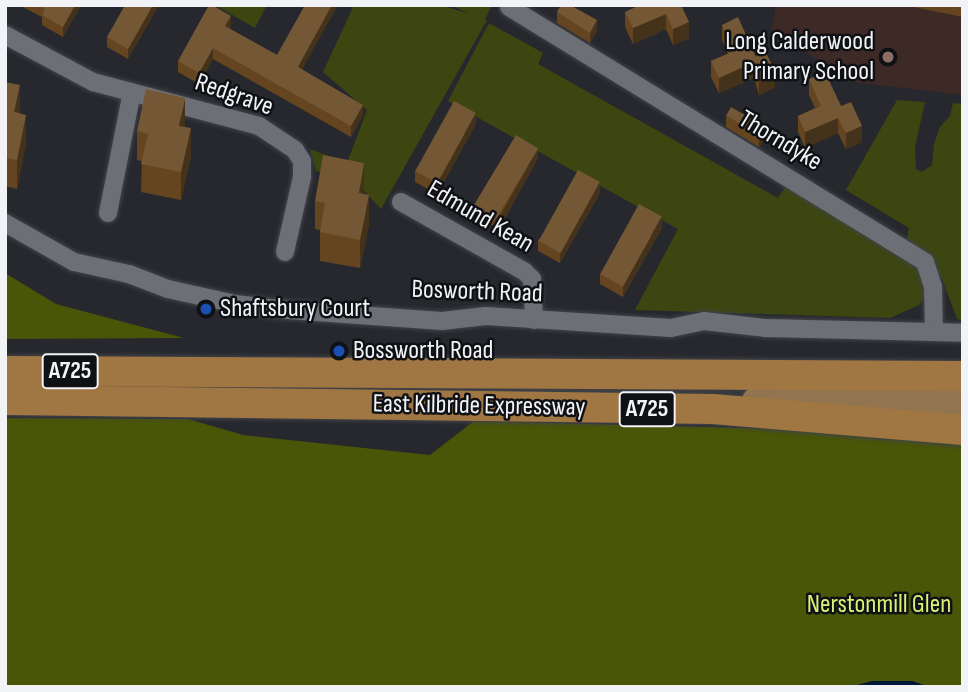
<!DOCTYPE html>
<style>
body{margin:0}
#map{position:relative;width:968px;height:692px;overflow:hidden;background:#26282e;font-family:"Sofia Sans Condensed",sans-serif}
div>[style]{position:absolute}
.education>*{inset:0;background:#3d2a26}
.green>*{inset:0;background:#3d4610}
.forest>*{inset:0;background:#495507}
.stream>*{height:5px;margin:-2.5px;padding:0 2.5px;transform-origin:2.5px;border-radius:2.5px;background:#001637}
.roads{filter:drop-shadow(0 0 2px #414348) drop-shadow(0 0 2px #414348)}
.minor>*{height:18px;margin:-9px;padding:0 9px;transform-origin:9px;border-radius:9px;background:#6d6f77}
.primary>*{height:28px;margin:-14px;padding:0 14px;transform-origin:14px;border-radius:14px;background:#937450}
.trunk>*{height:30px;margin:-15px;padding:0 15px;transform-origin:15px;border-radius:15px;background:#a07643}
.wall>*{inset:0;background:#65451f}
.shaded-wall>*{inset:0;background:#45321b}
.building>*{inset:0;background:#745836;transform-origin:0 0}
.dots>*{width:19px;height:19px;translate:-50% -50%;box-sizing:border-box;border:4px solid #101114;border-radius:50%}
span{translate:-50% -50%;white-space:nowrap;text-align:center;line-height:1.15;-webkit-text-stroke:5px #101114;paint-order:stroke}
.shield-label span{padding:2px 5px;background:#101114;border:2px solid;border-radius:5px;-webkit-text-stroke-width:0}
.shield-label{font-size:24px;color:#f1f3f7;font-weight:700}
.poi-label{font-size:26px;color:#f1f3f7}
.right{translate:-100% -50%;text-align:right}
.left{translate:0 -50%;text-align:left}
.street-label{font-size:26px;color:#f1f3f7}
.park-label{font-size:26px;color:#d8f177}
.frame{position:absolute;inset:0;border:7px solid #f1f3f7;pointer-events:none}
</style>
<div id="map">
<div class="education">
<div style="clip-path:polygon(776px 5px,963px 5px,963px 95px,854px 82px,771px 31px)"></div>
</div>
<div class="green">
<div style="clip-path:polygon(215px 5px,267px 5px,255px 28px)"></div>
<div style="clip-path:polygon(354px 5px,441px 5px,469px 14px,451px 5px,492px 5px,485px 19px,487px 20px,381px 209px,351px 177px,316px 171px,310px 149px,347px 163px,367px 110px,323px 72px)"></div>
<div style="clip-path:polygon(489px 23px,543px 53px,538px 64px,778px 198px,786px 186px,911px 257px,922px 271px,928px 293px,919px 305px,890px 318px,635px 310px,678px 229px,448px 101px)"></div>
<div style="clip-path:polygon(897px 100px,925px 102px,915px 147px,916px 169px,922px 172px,932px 165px,934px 144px,940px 127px,950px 116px,953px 103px,963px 104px,963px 320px,957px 319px,943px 281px,928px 259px,907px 239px,909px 228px,846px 190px)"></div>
</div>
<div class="forest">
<div style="clip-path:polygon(5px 273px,56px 304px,184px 338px,5px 339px)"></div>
<div style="clip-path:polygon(5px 418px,188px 419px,243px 435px,430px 455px,474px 421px,821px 430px,963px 443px,963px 687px,5px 687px)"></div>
</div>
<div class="stream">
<div style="left:857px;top:687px;width:16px;rotate:-15deg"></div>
<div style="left:872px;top:683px;width:39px"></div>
<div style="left:911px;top:683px;width:13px;rotate:18deg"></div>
</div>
<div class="roads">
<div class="minor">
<div style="left:509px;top:7px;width:488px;rotate:31.5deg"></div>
<div style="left:925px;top:262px;width:25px;rotate:72deg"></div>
<div style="left:933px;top:286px;width:46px;rotate:88.8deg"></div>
<div style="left:5px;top:35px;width:100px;rotate:28.1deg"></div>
<div style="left:93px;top:82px;width:172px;rotate:14.8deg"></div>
<div style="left:259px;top:126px;width:43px;rotate:33.7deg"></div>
<div style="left:295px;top:150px;width:13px;rotate:58deg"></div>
<div style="left:302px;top:161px;width:16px;rotate:90deg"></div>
<div style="left:302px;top:177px;width:77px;rotate:102.8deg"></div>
<div style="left:401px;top:202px;width:142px;rotate:29.4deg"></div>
<div style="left:525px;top:272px;width:10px;rotate:45deg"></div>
<div style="left:532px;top:279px;width:41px;rotate:87.2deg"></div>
<div style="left:108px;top:213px;width:123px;rotate:-78.8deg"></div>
<div style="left:5px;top:223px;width:79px;rotate:29.5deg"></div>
<div style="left:74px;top:262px;width:56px;rotate:12.3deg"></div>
<div style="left:129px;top:274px;width:42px;rotate:21deg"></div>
<div style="left:168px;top:289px;width:69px;rotate:12.6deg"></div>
<div style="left:235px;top:304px;width:53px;rotate:6.5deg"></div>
<div style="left:288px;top:310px;width:154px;rotate:4.1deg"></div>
<div style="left:442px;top:321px;width:44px;rotate:-6.5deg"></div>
<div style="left:486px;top:316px;width:185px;rotate:3.7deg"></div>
<div style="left:671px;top:328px;width:34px;rotate:-12deg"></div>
<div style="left:704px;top:321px;width:61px;rotate:6.5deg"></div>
<div style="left:765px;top:328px;width:198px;rotate:1.4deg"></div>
</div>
<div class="primary">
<div style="left:756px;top:401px;width:207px"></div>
</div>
<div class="trunk">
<div style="left:5px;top:371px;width:958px;rotate:0.3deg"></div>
<div style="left:5px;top:400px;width:708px;rotate:0.73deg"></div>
<div style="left:713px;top:409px;width:251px;rotate:4.8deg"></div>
</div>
</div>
<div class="wall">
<div style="clip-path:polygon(19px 5px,81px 5px,63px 37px,42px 25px,42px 17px)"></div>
<div style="clip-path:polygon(159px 5px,128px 59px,107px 47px,107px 37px)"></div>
<div style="clip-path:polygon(681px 5px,689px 38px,673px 45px,666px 29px,633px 44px,625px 27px,625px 12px)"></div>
<div style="clip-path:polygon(904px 5px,963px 5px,963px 17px)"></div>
<div style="clip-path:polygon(557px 12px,597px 31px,590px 43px,557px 23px)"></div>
<div style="clip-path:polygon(722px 25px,756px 57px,775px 87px,759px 95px,754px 78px,719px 93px,711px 77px,711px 61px,728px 54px,722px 40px)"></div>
<div style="clip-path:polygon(231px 27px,230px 29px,302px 69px,363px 115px,351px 137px,213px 59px,199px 84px,178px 72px,178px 61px)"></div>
<div style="clip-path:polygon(809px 79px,841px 106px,862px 142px,846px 149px,838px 133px,805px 148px,798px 132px,798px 116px,815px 108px,809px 95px)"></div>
<div style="clip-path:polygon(5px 82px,20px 113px,26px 143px,17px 189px,5px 186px)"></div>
<div style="clip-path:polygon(726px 116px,765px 137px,759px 147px,726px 127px)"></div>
<div style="clip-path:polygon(476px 124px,437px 194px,415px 182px,415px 171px)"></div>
<div style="clip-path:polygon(185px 127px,191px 156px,181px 200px,141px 192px,142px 161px,137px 160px,137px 131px)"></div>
<div style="clip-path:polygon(538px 158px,499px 229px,477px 217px,477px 206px)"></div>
<div style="clip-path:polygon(364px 191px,363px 194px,369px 224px,360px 268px,320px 261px,320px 230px,315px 229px,315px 201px)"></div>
<div style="clip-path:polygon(600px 193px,560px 263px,538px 251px,538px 240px)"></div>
<div style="clip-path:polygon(662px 228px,623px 297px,600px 284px,600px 274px)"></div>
</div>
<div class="shaded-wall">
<div style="clip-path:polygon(75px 5px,81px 5px,63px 37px,63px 27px)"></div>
<div style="clip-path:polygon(153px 5px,159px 5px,128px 59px,128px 49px)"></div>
<div style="clip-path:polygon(332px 5px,338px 5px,298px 77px,298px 67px)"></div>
<div style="clip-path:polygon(666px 14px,666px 29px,633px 44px,633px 28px)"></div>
<div style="clip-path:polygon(231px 16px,231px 27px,225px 37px,225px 26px)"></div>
<div style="clip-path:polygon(597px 20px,597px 31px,590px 43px,590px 33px)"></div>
<div style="clip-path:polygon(689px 22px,689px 38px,673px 45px,673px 29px)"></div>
<div style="clip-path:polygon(213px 48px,213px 59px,199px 84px,199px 73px)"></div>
<div style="clip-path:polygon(754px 62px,754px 78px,719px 93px,719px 78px)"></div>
<div style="clip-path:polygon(775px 72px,775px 87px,759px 95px,759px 79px)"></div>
<div style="clip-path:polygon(20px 85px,20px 113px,14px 112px)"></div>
<div style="clip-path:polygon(185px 98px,185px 126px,179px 154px,179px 126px)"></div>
<div style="clip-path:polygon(363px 105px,363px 115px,351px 137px,351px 126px)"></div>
<div style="clip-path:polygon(476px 113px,476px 124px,437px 194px,437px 184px)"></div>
<div style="clip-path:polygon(26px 115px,26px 143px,17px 189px,17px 160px)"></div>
<div style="clip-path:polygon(838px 118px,838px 133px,805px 148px,805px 132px)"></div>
<div style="clip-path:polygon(862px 126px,862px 142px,846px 149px,846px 133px)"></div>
<div style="clip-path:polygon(765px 127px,765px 137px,759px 147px,759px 136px)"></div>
<div style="clip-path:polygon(191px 128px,191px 156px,181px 200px,181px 172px)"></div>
<div style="clip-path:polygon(538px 148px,538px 158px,499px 229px,499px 218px)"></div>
<div style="clip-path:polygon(364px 163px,364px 191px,359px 222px,359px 193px)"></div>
<div style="clip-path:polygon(600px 182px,600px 193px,560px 263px,560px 252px)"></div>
<div style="clip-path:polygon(369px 195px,369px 224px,360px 268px,360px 240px)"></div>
<div style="clip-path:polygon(662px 217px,662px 228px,623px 297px,623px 286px)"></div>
</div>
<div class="building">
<div style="clip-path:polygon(38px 5px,75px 5px,63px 27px,42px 15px,45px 9px)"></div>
<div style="clip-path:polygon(125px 5px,153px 5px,128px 49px,107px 37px)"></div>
<div style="clip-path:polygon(209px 5px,212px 5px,231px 16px,225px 26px,277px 55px,305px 5px,332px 5px,298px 67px,363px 105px,351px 126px,213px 48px,199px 73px,178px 61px)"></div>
<div style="clip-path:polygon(561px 5px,570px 5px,597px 20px,590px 33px,557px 12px)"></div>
<div style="clip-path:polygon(640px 5px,681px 5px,689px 22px,673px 29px,666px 14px,633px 28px,625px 12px)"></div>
<div style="clip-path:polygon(738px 17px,756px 57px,763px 46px,775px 72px,759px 79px,754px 62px,719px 78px,711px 61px,734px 51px,722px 25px)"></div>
<div style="clip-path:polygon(825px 72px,841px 106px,851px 102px,862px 126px,846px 133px,838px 118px,805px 132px,798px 116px,821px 106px,809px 79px)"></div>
<div style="clip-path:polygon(5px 82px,20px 85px,14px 112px,26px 115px,17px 160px,5px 158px)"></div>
<div style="clip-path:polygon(146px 89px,185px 98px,179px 126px,191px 128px,181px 172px,141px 164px,148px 134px,137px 131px)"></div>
<div style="left:454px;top:101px;width:25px;height:80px;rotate:29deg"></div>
<div style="left:731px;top:107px;width:39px;height:10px;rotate:30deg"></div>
<div style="left:516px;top:135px;width:26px;height:81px;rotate:31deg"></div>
<div style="clip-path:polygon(323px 155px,364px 163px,359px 193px,369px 195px,360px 240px,320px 232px,325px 203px,315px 201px)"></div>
<div style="left:578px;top:170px;width:25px;height:81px;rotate:29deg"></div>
<div style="left:639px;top:204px;width:26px;height:80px;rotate:29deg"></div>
</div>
<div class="dots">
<div style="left:888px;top:57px;background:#8d6e63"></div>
<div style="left:206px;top:309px;background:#1a4fb4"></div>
<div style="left:339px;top:351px;background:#1a4fb4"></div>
</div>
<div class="shield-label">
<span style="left:70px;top:371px">A725</span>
<span style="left:647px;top:409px">A725</span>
</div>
<div class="poi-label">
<span class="right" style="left:874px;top:57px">Long Calderwood<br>Primary School</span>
<span class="left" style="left:220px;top:309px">Shaftsbury Court</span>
<span class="left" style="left:353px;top:351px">Bossworth Road</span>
</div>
<div class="street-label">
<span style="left:234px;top:95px;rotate:19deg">Redgrave</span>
<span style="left:780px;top:141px;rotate:31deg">Thorndyke</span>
<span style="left:480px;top:217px;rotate:30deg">Edmund Kean</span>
<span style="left:477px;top:292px;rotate:2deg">Bosworth Road</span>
<span style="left:479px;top:406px;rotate:1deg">East Kilbride Expressway</span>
</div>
<div class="park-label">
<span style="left:879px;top:605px">Nerstonmill Glen</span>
</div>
<div class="frame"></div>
</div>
